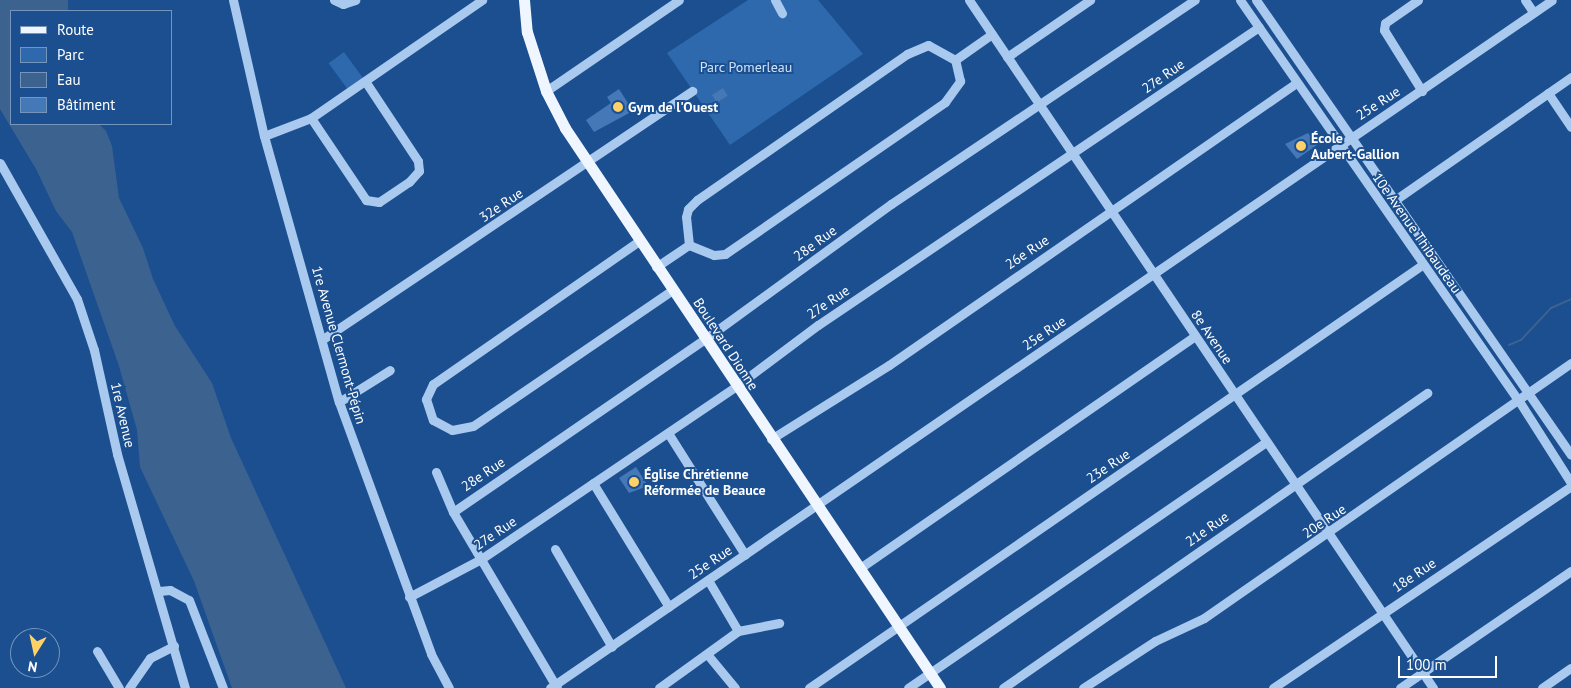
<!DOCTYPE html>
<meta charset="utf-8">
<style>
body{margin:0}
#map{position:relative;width:1571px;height:688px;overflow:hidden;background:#1b4f8f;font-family:"PT Sans",sans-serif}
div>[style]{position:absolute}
.green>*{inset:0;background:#2e69ad;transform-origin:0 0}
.water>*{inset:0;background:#3c6290}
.stream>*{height:2px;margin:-1px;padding:0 1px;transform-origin:1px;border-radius:1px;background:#3c6290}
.building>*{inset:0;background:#4478b7;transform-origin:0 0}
.minor>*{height:9px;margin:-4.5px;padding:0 4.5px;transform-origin:4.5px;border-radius:4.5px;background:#a9c9ee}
.major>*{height:11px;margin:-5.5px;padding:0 5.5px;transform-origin:5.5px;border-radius:5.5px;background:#f0f6ff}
.dots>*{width:14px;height:14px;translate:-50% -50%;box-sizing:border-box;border:2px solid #1b4f8f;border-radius:50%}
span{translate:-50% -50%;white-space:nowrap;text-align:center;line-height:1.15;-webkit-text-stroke:4px #1b4f8f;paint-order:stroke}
.park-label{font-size:14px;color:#cfe3fa}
.street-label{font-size:14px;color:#fff}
.poi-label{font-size:14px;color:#fff;font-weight:700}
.left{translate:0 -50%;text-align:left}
.legend{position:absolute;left:10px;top:10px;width:162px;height:115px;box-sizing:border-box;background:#1b4f8f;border:1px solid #7695bc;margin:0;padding:6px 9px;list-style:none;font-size:15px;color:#fff}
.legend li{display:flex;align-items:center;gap:10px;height:25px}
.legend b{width:25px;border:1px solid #7695bc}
.north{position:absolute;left:10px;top:628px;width:50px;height:50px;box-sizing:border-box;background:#1b4f8f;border:1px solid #7695bc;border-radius:50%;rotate:190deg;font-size:14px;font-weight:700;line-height:20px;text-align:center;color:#fff}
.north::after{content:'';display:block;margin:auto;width:18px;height:22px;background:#ffd166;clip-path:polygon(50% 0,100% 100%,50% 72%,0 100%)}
.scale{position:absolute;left:1398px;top:656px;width:99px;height:22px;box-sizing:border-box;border:2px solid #fff;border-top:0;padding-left:6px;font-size:15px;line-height:18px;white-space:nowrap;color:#fff;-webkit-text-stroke:4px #1b4f8f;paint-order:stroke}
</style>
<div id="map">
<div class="green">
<div style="clip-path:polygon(748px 0,818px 0,863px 54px,730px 145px,667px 53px)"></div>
<div style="left:344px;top:52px;width:36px;height:19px;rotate:54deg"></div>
</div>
<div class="water">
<div style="clip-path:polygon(0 0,68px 0,68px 11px,11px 11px,11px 124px,99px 124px,106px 131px,112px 146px,119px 198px,143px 248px,153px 279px,175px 326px,212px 383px,231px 438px,346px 688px,232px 688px,194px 581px,140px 467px,137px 430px,119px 366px,72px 232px,56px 211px,36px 169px,0 109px)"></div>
</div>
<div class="stream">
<div style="left:1509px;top:345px;width:13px;rotate:-23deg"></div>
<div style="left:1521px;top:340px;width:44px;rotate:-46.8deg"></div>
<div style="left:1551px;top:308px;width:22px;rotate:-24deg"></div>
</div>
<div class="building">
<div style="left:723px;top:88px;width:9px;height:13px;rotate:58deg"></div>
<div style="clip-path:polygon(619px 89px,633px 111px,594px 132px,586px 120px,611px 103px,607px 97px)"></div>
<div style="clip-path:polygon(1308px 133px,1317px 145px,1297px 159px,1285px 144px)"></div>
<div style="clip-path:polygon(636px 467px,648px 486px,629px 493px,619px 478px)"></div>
</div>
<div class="minor">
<div style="left:233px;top:0;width:139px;rotate:77.2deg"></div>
<div style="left:264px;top:136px;width:276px;rotate:74.3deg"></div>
<div style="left:339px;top:402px;width:268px;rotate:69.9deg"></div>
<div style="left:431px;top:654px;width:38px;rotate:62deg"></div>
<div style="left:334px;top:0;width:10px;rotate:24deg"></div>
<div style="left:343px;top:4px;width:13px;rotate:-18deg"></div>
<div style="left:775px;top:0;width:15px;rotate:62deg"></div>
<div style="left:969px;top:0;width:830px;rotate:56deg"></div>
<div style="left:1240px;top:0;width:489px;rotate:55.2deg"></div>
<div style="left:1519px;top:401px;width:97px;rotate:57.6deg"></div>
<div style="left:1256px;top:0;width:553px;rotate:55.3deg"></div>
<div style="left:1418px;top:0;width:40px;rotate:145.1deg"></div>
<div style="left:1385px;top:23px;width:7px;rotate:98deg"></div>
<div style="left:1384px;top:30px;width:72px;rotate:58.1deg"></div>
<div style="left:1525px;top:0;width:14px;rotate:56deg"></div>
<div style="left:1007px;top:57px;width:101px;rotate:-34.5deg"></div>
<div style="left:546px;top:91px;width:161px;rotate:-34.4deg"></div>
<div style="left:1548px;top:93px;width:41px;rotate:55.9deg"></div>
<div style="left:311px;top:118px;width:99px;rotate:56.1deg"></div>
<div style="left:366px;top:200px;width:13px;rotate:9deg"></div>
<div style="left:379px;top:202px;width:36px;rotate:-34deg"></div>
<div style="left:409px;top:182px;width:15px;rotate:-48deg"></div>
<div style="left:419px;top:171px;width:10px;rotate:-96deg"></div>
<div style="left:418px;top:161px;width:96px;rotate:-123.5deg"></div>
<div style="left:264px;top:136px;width:50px;rotate:-21deg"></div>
<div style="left:311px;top:118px;width:208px;rotate:-34.6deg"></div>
<div style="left:0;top:163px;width:156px;rotate:60.5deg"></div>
<div style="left:77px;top:299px;width:54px;rotate:71.6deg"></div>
<div style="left:94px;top:350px;width:107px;rotate:77.5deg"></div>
<div style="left:117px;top:454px;width:244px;rotate:73.8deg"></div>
<div style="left:1395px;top:200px;width:215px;rotate:-34.9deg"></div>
<div style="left:639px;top:241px;width:251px;rotate:145.2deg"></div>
<div style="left:433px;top:384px;width:17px;rotate:115deg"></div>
<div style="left:426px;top:399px;width:22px;rotate:72deg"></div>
<div style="left:433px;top:420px;width:21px;rotate:28deg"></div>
<div style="left:452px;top:430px;width:21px;rotate:-11deg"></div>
<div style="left:473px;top:426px;width:241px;rotate:-34.3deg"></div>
<div style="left:689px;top:245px;width:28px;rotate:-96deg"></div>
<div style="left:686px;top:217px;width:8px;rotate:-76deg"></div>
<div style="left:688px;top:209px;width:13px;rotate:-45deg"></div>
<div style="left:697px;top:200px;width:256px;rotate:-34.8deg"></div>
<div style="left:907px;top:54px;width:23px;rotate:-23deg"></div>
<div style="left:928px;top:45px;width:31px;rotate:29deg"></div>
<div style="left:656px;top:267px;width:40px;rotate:-34deg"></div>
<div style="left:689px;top:245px;width:27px;rotate:22deg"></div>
<div style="left:714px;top:255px;width:11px;rotate:-5deg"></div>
<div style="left:725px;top:254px;width:267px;rotate:-34.6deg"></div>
<div style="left:945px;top:102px;width:26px;rotate:-54deg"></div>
<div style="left:960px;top:81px;width:22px;rotate:-103deg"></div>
<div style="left:955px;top:60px;width:45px;rotate:-35.1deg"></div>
<div style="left:323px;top:339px;width:445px;rotate:-33.9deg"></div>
<div style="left:339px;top:402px;width:60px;rotate:-32.1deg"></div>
<div style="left:668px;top:433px;width:144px;rotate:57.7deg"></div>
<div style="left:771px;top:439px;width:139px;rotate:-32.1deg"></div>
<div style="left:889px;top:365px;width:496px;rotate:-34.7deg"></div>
<div style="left:436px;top:472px;width:43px;rotate:67deg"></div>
<div style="left:453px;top:512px;width:204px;rotate:59.4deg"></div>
<div style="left:593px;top:483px;width:145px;rotate:58.5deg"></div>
<div style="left:453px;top:512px;width:306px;rotate:-34.5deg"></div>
<div style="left:705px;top:339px;width:230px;rotate:-36deg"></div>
<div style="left:891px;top:204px;width:366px;rotate:-33.9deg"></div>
<div style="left:555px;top:549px;width:113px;rotate:59.8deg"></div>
<div style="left:860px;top:568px;width:407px;rotate:-34.7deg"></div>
<div style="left:708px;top:580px;width:59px;rotate:59.5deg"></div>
<div style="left:159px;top:591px;width:11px;rotate:-5deg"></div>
<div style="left:170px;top:590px;width:21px;rotate:28deg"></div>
<div style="left:189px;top:600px;width:94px;rotate:68.9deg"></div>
<div style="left:409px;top:597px;width:81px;rotate:-27.8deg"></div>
<div style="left:481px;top:559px;width:307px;rotate:-34.1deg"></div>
<div style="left:735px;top:387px;width:104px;rotate:-36.8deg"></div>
<div style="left:818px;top:325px;width:532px;rotate:-34.05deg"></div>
<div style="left:97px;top:651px;width:43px;rotate:59.3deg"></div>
<div style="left:707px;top:654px;width:44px;rotate:50.5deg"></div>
<div style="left:129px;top:688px;width:37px;rotate:-55deg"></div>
<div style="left:150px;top:658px;width:27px;rotate:-27deg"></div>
<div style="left:550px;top:688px;width:1215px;rotate:-34.47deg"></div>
<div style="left:659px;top:688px;width:97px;rotate:-35.8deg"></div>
<div style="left:738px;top:631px;width:42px;rotate:-11deg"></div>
<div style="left:809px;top:688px;width:745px;rotate:-34.61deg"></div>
<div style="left:908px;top:688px;width:434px;rotate:-34.5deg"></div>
<div style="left:1003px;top:688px;width:517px;rotate:-34.83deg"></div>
<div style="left:1083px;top:688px;width:86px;rotate:-33.1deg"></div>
<div style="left:1155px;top:641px;width:54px;rotate:-25.1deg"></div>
<div style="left:1204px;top:618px;width:447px;rotate:-34.8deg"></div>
<div style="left:1273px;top:688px;width:360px;rotate:-34.1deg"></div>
<div style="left:1400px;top:688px;width:207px;rotate:-34.4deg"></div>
<div style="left:1542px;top:688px;width:35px;rotate:-35deg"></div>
</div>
<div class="major">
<div style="left:524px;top:0;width:32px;rotate:85deg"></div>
<div style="left:527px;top:32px;width:62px;rotate:72.1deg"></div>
<div style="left:546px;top:91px;width:42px;rotate:62.8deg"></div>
<div style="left:565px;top:128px;width:674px;rotate:56.19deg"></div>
</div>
<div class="dots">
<div style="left:618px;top:107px;background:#ffd166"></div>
<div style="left:1301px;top:146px;background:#ffd166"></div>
<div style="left:634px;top:482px;background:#ffd166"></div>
</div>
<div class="park-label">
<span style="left:746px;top:67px">Parc Pomerleau</span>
</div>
<div class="street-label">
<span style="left:1163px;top:76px;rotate:-35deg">27e Rue</span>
<span style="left:1378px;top:103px;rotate:-33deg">25e Rue</span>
<span style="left:501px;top:205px;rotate:-34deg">32e Rue</span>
<span style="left:1417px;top:233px;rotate:55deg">10e Avenue Thibaudeau</span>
<span style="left:815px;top:243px;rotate:-36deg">28e Rue</span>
<span style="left:1027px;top:252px;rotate:-34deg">26e Rue</span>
<span style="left:828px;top:302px;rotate:-34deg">27e Rue</span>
<span style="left:1044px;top:333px;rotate:-34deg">25e Rue</span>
<span style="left:1212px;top:337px;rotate:56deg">8e Avenue</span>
<span style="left:726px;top:344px;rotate:57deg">Boulevard Dionne</span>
<span style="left:339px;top:345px;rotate:74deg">1re Avenue Clermont-Pépin</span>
<span style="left:123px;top:415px;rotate:77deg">1re Avenue</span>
<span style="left:1108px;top:466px;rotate:-34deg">23e Rue</span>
<span style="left:483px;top:474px;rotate:-34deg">28e Rue</span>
<span style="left:1324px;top:521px;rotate:-34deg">20e Rue</span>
<span style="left:1207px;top:529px;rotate:-35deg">21e Rue</span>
<span style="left:495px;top:533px;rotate:-34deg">27e Rue</span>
<span style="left:710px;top:562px;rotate:-34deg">25e Rue</span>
<span style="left:1414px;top:575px;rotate:-34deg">18e Rue</span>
</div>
<div class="poi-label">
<span class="left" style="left:628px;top:107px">Gym de l'Ouest</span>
<span class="left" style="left:1311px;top:146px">École<br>Aubert-Gallion</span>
<span class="left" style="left:644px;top:482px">Église Chrétienne<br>Réformée de Beauce</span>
</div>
<ul class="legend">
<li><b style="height:6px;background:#f0f6ff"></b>Route</li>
<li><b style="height:14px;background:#2e69ad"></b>Parc</li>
<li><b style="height:14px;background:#3c6290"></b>Eau</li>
<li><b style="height:14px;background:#4478b7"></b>Bâtiment</li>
</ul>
<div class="north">N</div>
<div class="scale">100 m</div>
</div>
